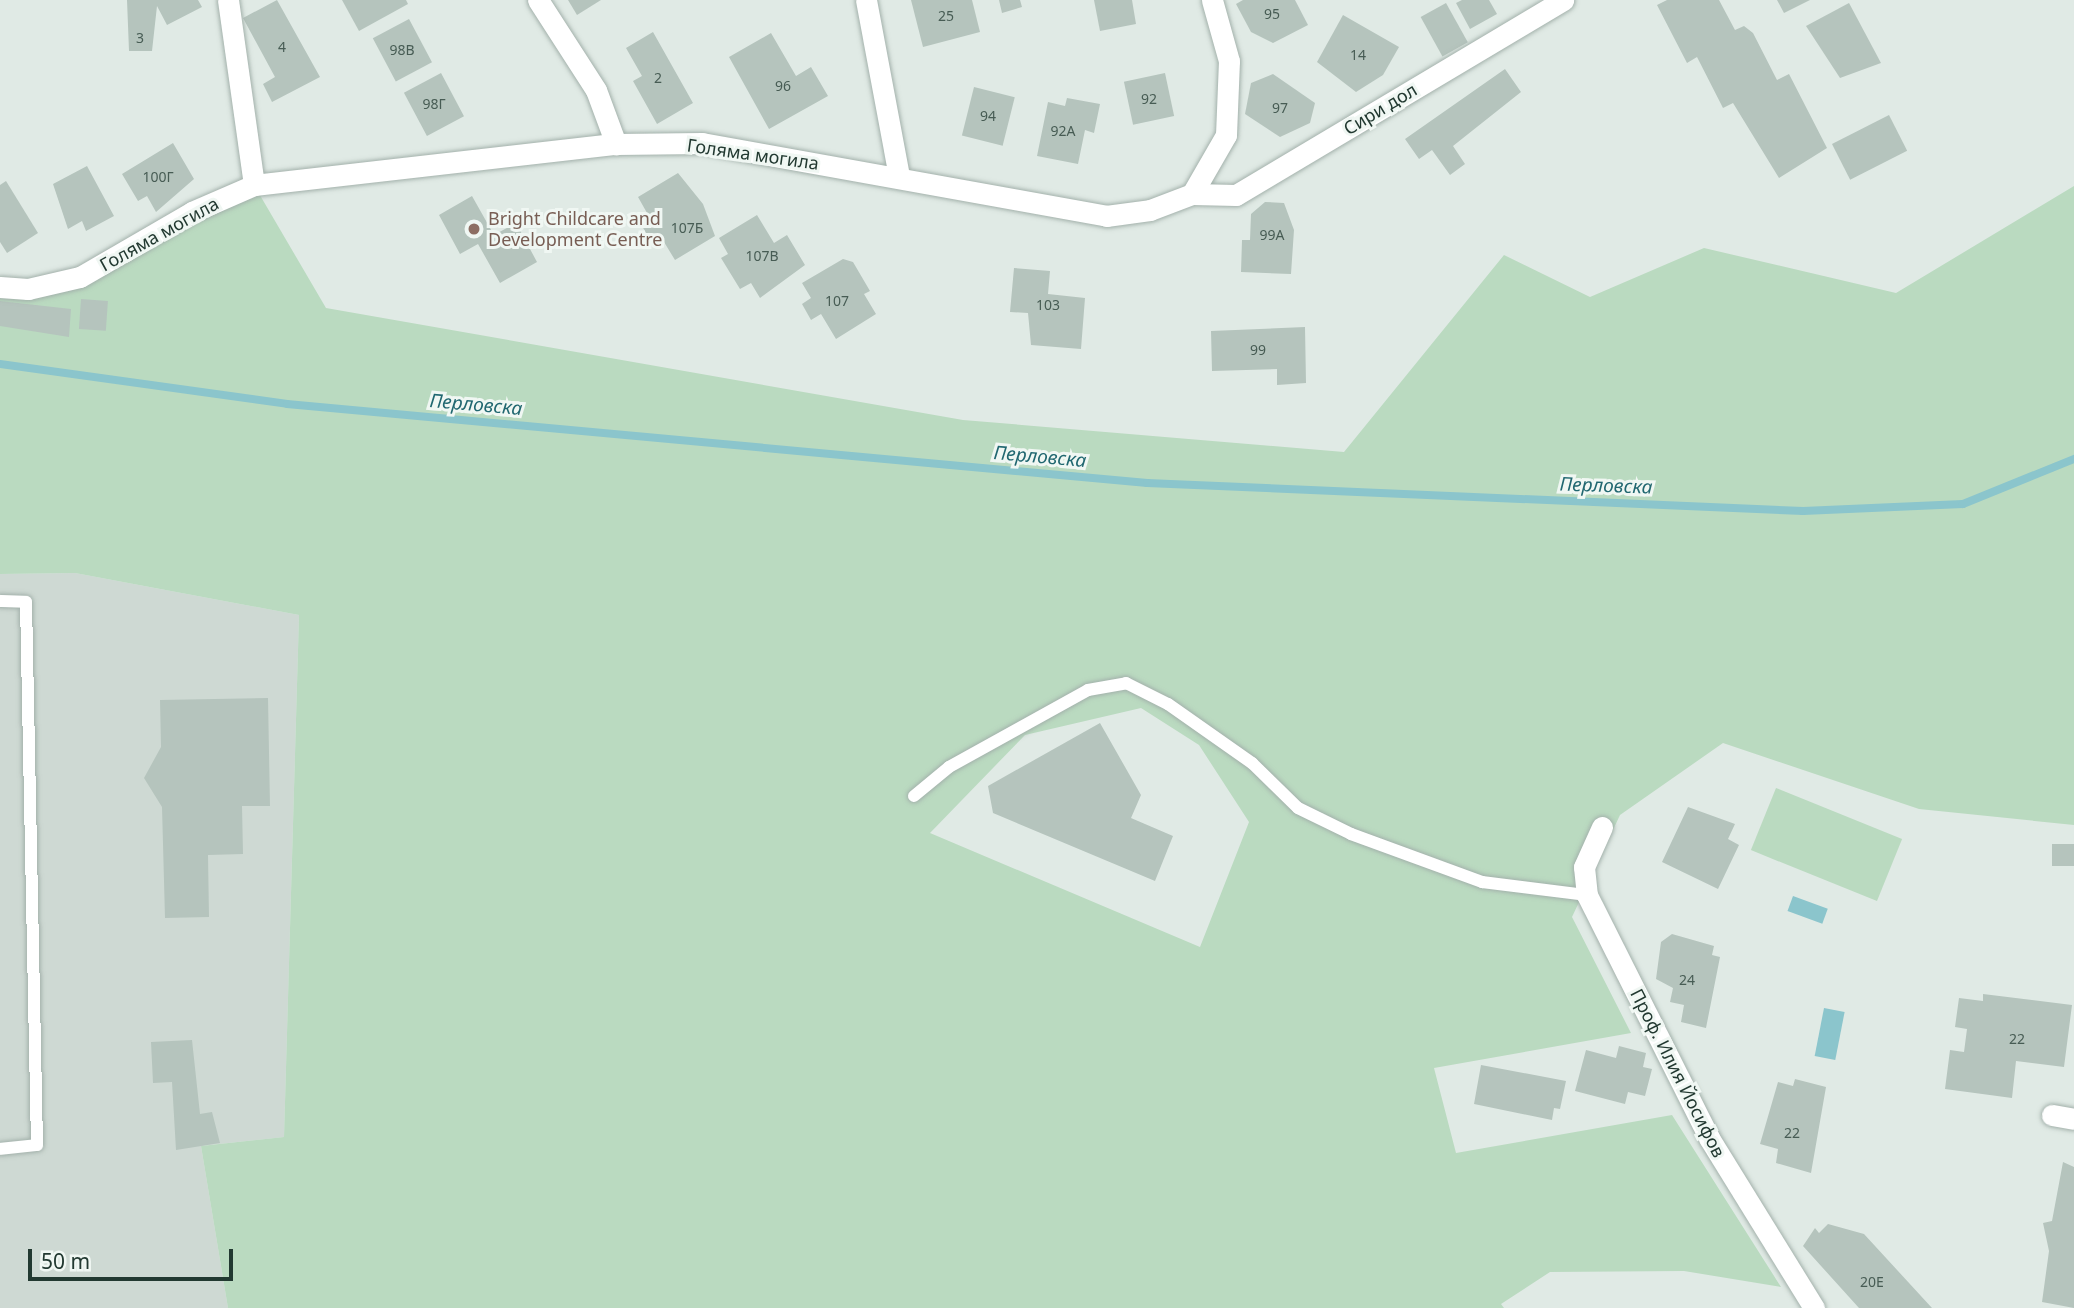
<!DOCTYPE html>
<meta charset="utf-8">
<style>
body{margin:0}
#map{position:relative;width:2074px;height:1308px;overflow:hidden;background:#e0eae5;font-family:"Noto Sans",sans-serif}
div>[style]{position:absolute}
.built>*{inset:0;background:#ced9d3}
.green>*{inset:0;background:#badac0;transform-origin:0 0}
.water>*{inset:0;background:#8bc5cc;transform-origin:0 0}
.stream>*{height:8px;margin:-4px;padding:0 4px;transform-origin:4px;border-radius:4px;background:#8bc5cc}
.building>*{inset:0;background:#b5c4bd;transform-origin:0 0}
.roads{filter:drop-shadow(0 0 2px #a3b1ab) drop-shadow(0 0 2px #a3b1ab)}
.lane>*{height:12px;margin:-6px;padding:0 6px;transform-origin:6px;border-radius:6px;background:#fff}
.street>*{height:21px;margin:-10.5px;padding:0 10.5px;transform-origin:10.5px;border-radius:10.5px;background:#fff}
.dots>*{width:19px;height:19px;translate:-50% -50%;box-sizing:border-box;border:4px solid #f0f7f3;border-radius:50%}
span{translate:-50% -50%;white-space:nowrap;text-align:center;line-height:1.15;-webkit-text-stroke:6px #f0f7f3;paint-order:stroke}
.number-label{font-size:14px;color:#475c54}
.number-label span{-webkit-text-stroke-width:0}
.street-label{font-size:18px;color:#223931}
.education-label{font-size:18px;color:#785e54}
.left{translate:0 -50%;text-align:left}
.water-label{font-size:19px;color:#206770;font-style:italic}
.scale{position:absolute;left:28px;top:1249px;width:205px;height:32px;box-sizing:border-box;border:4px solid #223931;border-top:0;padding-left:9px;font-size:21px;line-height:24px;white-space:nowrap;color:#223931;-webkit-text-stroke:5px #f0f7f3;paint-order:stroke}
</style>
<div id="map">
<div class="built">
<div style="clip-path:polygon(75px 573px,299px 615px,284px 1137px,201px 1146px,228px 1308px,0 1308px,0 574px)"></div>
</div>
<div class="green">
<div style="clip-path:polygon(evenodd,254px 185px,326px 308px,963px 420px,1344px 452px,1504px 255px,1590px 297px,1704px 248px,1896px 293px,2074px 186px,2074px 825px,1919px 809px,1723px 743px,1620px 815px,1572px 917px,1631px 1033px,1434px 1068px,1456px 1153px,1672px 1115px,1781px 1287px,1684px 1271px,1550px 1272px,1501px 1304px,1504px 1308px,228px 1308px,201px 1146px,284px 1137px,299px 615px,75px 573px,0 574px,0 287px,80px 277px,254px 185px,1141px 708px,1199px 745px,1249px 822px,1200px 947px,930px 833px,1025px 735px,1141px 708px)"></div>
<div style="left:1776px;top:788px;width:136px;height:67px;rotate:22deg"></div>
</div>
<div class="water">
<div style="left:1793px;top:896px;width:37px;height:16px;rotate:20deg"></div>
<div style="left:1824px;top:1008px;width:21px;height:49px;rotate:11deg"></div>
</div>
<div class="stream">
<div style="left:0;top:364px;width:290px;rotate:7.9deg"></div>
<div style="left:287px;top:404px;width:864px;rotate:5.25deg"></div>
<div style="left:1147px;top:483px;width:657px;rotate:2.44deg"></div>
<div style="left:1803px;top:511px;width:160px;rotate:-2.5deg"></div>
<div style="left:1963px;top:504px;width:120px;rotate:-22.1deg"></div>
</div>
<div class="building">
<div style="clip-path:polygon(127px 0,198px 0,202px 7px,167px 25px,157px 6px,152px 51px,129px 51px)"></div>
<div style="clip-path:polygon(277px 0,320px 77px,272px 102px,263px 84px,275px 77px,243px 18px)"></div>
<div style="clip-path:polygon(342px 0,406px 0,408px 4px,359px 31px)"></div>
<div style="clip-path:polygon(568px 0,601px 0,577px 15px)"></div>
<div style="clip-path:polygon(911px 0,972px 0,980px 32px,923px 47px)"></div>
<div style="clip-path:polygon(999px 0,1020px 0,1022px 7px,1002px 13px)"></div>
<div style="clip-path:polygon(1094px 0,1132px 0,1136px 24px,1100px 31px)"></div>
<div style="clip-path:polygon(1243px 0,1295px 0,1308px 25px,1273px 43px,1251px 32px,1236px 4px)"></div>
<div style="clip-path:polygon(1462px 0,1489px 0,1497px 14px,1470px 29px,1456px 3px)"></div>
<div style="clip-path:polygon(1667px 0,1719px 0,1735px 30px,1744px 26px,1753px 33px,1777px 80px,1789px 74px,1827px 148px,1779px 178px,1733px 103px,1723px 108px,1697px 57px,1687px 63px,1657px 5px)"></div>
<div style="clip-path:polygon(1777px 0,1810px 0,1784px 13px)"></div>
<div style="left:1446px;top:3px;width:45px;height:29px;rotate:61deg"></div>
<div style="clip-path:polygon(1849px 3px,1881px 63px,1840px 78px,1806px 26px)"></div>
<div style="clip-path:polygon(1343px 15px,1399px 47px,1383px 75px,1356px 92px,1317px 62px)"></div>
<div style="left:409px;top:19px;width:49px;height:41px;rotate:62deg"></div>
<div style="clip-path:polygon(653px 32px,693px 103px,657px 124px,633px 81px,642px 76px,626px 48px)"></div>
<div style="clip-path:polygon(771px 33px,796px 76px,811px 67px,828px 96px,769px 129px,729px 57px)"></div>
<div style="clip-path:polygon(1505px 69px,1521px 92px,1453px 146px,1465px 164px,1450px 175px,1432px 150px,1419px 159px,1405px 139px)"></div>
<div style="left:441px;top:73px;width:49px;height:42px;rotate:62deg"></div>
<div style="left:1165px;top:73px;width:44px;height:42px;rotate:78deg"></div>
<div style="clip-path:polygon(1273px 74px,1315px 103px,1310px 123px,1280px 137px,1245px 114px,1251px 83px)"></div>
<div style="left:974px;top:87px;width:42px;height:50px;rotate:14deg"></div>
<div style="clip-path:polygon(1067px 98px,1100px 104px,1094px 133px,1085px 130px,1078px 164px,1037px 156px,1048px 102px,1065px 106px)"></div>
<div style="left:1889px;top:115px;width:40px;height:64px;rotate:63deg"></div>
<div style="clip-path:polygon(173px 143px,194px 179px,156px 212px,147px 196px,138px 201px,122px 174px)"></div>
<div style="clip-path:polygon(87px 166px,114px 216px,86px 231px,82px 221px,68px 229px,53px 184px)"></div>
<div style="clip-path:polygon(678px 173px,703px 204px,715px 236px,675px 260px,664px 242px,655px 248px,642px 226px,651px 220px,638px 197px)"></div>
<div style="clip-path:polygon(6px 181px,38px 233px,7px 253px,0 242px,0 185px)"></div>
<div style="clip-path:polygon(472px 196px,494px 235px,516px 223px,537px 262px,500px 283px,478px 244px,460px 254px,439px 215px)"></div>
<div style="clip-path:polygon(1265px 202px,1284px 203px,1294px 230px,1291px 274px,1241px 272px,1242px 240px,1250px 240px,1251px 214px)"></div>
<div style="clip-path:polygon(757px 215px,774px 243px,787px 235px,805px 265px,760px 298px,751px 283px,740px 289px,721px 258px,728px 254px,719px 238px)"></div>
<div style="clip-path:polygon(843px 259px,853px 262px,870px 291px,864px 294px,876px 314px,836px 339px,821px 314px,811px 320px,802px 304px,811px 298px,802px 283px)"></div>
<div style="clip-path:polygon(1014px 268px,1050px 271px,1048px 294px,1085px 298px,1081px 349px,1031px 345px,1028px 313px,1010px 312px)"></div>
<div style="left:81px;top:299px;width:27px;height:30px;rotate:4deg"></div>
<div style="clip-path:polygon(0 301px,71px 309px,69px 337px,0 326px)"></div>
<div style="clip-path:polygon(1305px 327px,1306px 383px,1277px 385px,1277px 369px,1212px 371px,1211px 331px)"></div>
<div style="clip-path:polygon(268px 698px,270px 806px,242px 806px,243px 854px,208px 855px,209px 917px,165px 918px,162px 807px,144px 778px,161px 747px,160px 700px)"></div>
<div style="clip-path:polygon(1100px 723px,1141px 795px,1131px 818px,1173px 836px,1155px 881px,993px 813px,988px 786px)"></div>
<div style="clip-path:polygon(1688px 807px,1735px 824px,1728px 839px,1739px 845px,1718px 889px,1662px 862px)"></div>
<div style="left:2052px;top:844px;width:22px;height:22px"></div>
<div style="clip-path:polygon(1672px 934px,1714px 946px,1712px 955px,1720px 957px,1706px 1028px,1681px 1022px,1684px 1005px,1670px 1002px,1673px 988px,1656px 979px,1661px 942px)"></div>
<div style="clip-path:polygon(1983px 994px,2072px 1005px,2064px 1067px,2016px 1061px,2012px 1098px,1945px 1089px,1950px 1050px,1964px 1052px,1967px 1029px,1955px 1027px,1959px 998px,1983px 1001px)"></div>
<div style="clip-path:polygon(192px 1040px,200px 1114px,212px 1112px,220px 1143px,176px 1150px,172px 1082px,153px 1083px,151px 1042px)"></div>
<div style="clip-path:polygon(1619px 1046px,1646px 1053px,1643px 1067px,1652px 1069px,1645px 1096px,1628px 1092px,1625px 1104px,1575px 1091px,1586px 1050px,1616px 1058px)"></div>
<div style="clip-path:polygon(1481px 1065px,1566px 1081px,1560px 1109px,1554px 1108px,1552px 1120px,1474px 1104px)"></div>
<div style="clip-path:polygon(1795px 1079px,1826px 1087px,1811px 1173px,1776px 1163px,1778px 1149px,1760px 1144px,1778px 1082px,1793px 1086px)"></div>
<div style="clip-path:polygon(2063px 1162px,2074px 1167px,2074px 1308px,2042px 1302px,2049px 1251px,2043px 1223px,2052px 1221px)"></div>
<div style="clip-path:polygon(1828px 1224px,1864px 1234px,1932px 1308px,1859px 1308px,1803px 1246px,1815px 1228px,1819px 1233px)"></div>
</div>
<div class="roads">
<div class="lane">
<div style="left:0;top:601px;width:26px;rotate:2deg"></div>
<div style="left:26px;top:602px;width:543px;rotate:88.84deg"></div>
<div style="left:37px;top:1145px;width:37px;rotate:174deg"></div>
<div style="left:914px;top:796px;width:45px;rotate:-39.6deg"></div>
<div style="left:949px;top:767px;width:159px;rotate:-29deg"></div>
<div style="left:1088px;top:690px;width:39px;rotate:-10deg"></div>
<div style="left:1126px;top:683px;width:47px;rotate:26.6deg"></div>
<div style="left:1168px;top:704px;width:103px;rotate:35.1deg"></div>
<div style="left:1252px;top:763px;width:64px;rotate:44.4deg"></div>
<div style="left:1298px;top:808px;width:59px;rotate:26.1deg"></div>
<div style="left:1351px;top:834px;width:140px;rotate:20.1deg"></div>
<div style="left:1482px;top:882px;width:106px;rotate:7.1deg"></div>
</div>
<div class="street">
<div style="left:228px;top:0;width:187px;rotate:82deg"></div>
<div style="left:538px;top:0;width:107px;rotate:57.2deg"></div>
<div style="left:596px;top:90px;width:58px;rotate:69.7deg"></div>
<div style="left:866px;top:0;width:179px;rotate:79.4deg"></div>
<div style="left:1192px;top:194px;width:44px;rotate:1.3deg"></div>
<div style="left:1236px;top:195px;width:381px;rotate:-30.8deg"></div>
<div style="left:0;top:287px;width:28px;rotate:4deg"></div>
<div style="left:28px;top:289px;width:53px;rotate:-13deg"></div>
<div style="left:80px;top:277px;width:129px;rotate:-30.1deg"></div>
<div style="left:192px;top:212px;width:68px;rotate:-23.5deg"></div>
<div style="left:254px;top:185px;width:364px;rotate:-6.5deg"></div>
<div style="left:616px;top:144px;width:86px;rotate:-0.7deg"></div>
<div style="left:702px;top:143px;width:411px;rotate:10.2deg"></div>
<div style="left:1106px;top:216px;width:44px;rotate:-7.8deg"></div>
<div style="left:1150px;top:210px;width:45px;rotate:-20.9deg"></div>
<div style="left:1192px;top:194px;width:68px;rotate:-60deg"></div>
<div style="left:1226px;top:135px;width:74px;rotate:-87.7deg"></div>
<div style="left:1229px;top:61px;width:63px;rotate:-105.6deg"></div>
<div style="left:1602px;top:827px;width:44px;rotate:114.2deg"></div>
<div style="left:1584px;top:867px;width:28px;rotate:84deg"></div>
<div style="left:1587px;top:895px;width:272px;rotate:63.3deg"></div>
<div style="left:1709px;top:1138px;width:200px;rotate:58.3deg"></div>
<div style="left:2052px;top:1115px;width:22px;rotate:10deg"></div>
</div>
</div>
<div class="dots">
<div style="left:474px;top:229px;background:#8d6e63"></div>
</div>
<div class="number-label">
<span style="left:1272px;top:14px">95</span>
<span style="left:946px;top:16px">25</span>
<span style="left:140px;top:38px">3</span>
<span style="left:282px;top:47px">4</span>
<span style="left:402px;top:50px">98В</span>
<span style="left:1358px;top:55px">14</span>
<span style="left:658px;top:78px">2</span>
<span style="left:783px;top:86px">96</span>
<span style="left:1149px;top:99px">92</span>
<span style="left:434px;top:104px">98Г</span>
<span style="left:1280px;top:108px">97</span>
<span style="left:988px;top:116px">94</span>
<span style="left:1063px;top:131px">92A</span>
<span style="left:158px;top:177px">100Г</span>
<span style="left:687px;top:228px">107Б</span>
<span style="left:1272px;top:235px">99А</span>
<span style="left:762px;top:256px">107В</span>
<span style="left:837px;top:301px">107</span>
<span style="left:1048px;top:305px">103</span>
<span style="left:1258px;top:350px">99</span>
<span style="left:1687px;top:980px">24</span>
<span style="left:2017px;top:1039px">22</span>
<span style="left:1792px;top:1133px">22</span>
<span style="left:1872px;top:1282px">20Е</span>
</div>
<div class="street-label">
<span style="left:1380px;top:109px;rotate:-31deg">Сири дол</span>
<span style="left:753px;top:154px;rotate:8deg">Голяма могила</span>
<span style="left:159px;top:234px;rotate:-29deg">Голяма могила</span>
<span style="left:1678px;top:1073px;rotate:63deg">Проф. Илия Йосифов</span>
</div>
<div class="education-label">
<span class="left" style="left:488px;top:229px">Bright Childcare and<br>Development Centre</span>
</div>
<div class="water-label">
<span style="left:476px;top:405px;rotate:5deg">Перловска</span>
<span style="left:1040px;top:457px;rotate:5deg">Перловска</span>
<span style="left:1606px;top:486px;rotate:2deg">Перловска</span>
</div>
<div class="scale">50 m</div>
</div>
